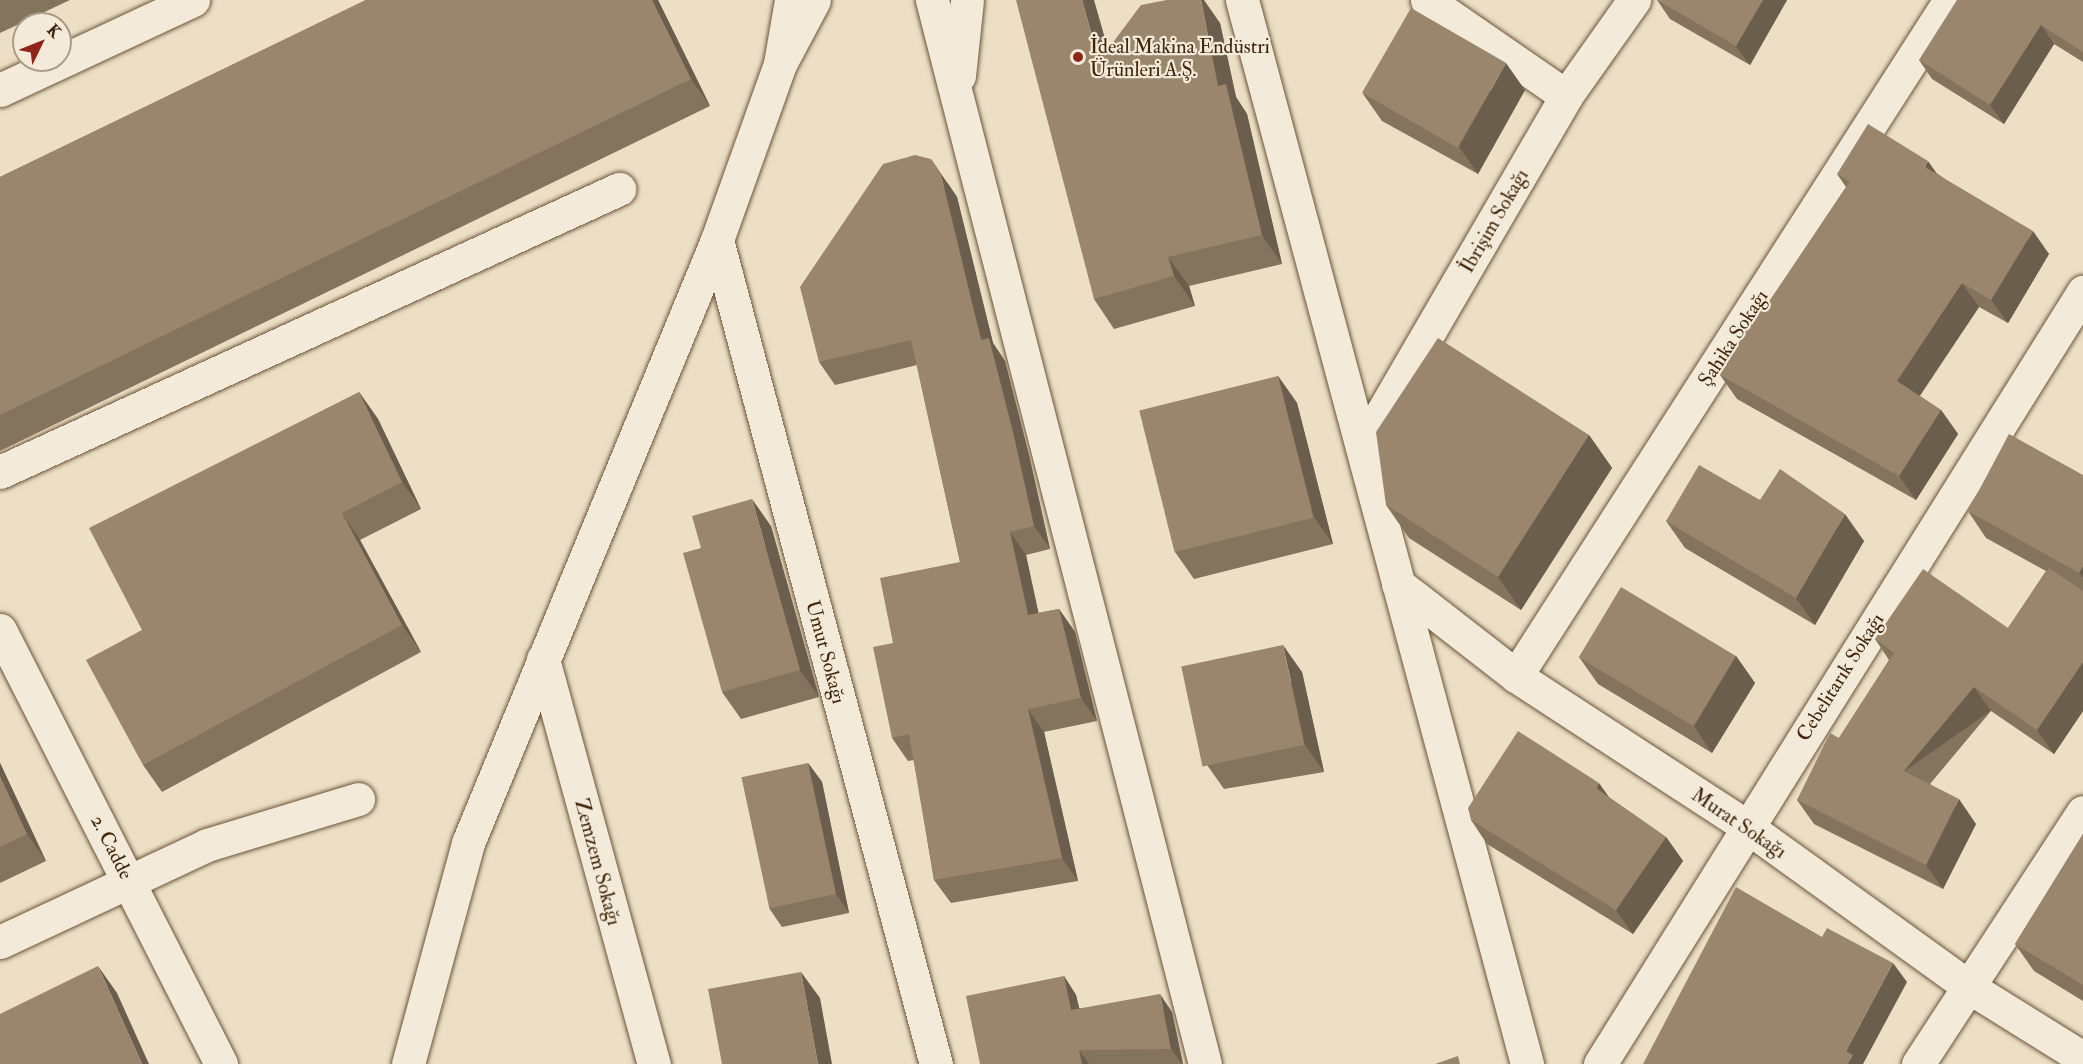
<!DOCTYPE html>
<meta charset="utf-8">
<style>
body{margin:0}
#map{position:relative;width:2083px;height:1064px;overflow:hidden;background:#ecdfc5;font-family:"IM FELL Double Pica",serif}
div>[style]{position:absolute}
.roads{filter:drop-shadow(0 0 2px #6c543a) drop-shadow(0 0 2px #6c543a)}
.minor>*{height:33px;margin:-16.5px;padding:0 16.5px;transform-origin:16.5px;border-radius:16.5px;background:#f3ead9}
.wall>*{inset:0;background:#84735d}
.shaded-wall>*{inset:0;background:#6c5e4c;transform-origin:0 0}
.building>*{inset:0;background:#9a866c;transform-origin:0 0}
.dots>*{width:16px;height:16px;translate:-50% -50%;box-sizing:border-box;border:3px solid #f3ead9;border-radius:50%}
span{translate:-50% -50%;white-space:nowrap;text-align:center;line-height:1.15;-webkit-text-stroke:4.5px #f3ead9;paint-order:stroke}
.poi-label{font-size:20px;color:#41260c}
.left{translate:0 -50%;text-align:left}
.street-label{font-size:20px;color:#41260c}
.north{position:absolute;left:12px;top:12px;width:60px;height:60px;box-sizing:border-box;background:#f3ead9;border:2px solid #ac9c87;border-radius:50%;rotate:47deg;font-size:16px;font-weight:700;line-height:24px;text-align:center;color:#41260c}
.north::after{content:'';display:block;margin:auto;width:21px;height:27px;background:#8f2418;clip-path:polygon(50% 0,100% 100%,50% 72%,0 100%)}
</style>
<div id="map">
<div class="roads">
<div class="minor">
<div style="left:791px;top:0;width:65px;rotate:99.8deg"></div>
<div style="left:780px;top:64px;width:72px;rotate:-62deg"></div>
<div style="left:932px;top:0;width:1098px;rotate:75.61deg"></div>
<div style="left:1242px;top:0;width:1102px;rotate:75deg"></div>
<div style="left:1427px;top:0;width:169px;rotate:34.6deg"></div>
<div style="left:959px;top:76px;width:76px;rotate:-84deg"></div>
<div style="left:0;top:90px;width:213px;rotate:-25deg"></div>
<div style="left:717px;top:240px;width:853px;rotate:75.12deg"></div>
<div style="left:1362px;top:447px;width:406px;rotate:-59.8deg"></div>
<div style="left:1566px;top:96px;width:118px;rotate:-54.7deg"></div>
<div style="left:0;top:472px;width:681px;rotate:-24.57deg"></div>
<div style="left:1398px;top:584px;width:150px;rotate:37.9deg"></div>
<div style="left:1516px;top:676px;width:275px;rotate:33.1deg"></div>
<div style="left:1746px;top:826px;width:279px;rotate:35.8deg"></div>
<div style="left:1972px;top:989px;width:131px;rotate:31.9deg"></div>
<div style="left:0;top:630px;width:487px;rotate:63deg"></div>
<div style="left:543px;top:659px;width:420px;rotate:74.7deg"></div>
<div style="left:1516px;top:676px;width:803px;rotate:-57.3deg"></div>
<div style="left:0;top:942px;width:229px;rotate:-25.1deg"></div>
<div style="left:207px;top:845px;width:158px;rotate:-16.9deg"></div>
<div style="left:408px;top:1064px;width:229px;rotate:-74.8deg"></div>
<div style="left:468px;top:843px;width:652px;rotate:-67.56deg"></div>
<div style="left:717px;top:240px;width:187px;rotate:-70.3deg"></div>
<div style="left:1600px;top:1064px;width:911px;rotate:-57.97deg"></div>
<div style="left:1918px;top:1064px;width:301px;rotate:-56.8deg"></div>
</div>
</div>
<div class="wall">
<div style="clip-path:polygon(0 0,70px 0,0 33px)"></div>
<div style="clip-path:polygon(366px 0,658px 0,710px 106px,0 451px,0 177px)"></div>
<div style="clip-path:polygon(1657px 0,1787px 0,1750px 65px,1670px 19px)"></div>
<div style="clip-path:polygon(2083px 0,2083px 62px,2054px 44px,2004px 124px,1932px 79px,1919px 60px)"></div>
<div style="clip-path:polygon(1220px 23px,1236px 97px,1247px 114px,1282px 264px,1189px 286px,1195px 306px,1114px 329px,1094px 299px)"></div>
<div style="clip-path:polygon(1525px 90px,1478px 174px,1382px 121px,1363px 94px)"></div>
<div style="clip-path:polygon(1837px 174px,1938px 174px,2049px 254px,2008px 323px,1979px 307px,1920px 396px,1941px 410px,1958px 434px,1916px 500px,1737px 399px,1720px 375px,1846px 187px)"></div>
<div style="clip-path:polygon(947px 182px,957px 197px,993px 343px,1005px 361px,1029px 455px,1050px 549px,1026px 555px,1038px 613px,1059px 609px,1075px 632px,1097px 721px,1044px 732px,1078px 881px,951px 903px,934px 880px,914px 760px,908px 761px,892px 738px,893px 643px,960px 562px,917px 365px,835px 385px,819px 362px)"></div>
<div style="clip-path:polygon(1278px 376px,1297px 403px,1333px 544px,1194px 579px,1175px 552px)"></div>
<div style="clip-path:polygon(359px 392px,378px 419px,421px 509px,360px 540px,421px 652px,162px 792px,143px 765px,142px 630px)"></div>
<div style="clip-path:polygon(1589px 435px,1612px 468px,1521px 610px,1409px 538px,1386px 505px)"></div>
<div style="clip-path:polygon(2083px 475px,2083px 711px,2054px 754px,1991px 711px,1930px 784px,1976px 824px,1943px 889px,1814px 824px,1797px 800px,1839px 738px,1889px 660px,1875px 639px,2008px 628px,2046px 571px,1986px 538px,1968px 511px)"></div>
<div style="clip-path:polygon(1760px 500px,1864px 541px,1815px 625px,1685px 548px,1666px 521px)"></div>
<div style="clip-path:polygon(771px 526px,819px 697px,741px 719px,722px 692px)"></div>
<div style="clip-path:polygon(1736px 656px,1755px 683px,1712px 753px,1598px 684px,1579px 657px)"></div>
<div style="clip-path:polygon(1302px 672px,1324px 772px,1224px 789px,1205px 762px)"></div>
<div style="clip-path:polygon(0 763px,46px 861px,0 883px)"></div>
<div style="clip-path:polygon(808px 763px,822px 782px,849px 913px,782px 927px,769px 908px)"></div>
<div style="clip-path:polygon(1610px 798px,1666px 837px,1683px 861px,1633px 934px,1487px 844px,1471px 820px)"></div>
<div style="clip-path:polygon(2083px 834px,2083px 1001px,2034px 971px,2015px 944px)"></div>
<div style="clip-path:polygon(1064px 976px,1076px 995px,1079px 1008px,1172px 1012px,1183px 1064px,980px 1064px)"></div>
</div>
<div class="shaded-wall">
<div style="clip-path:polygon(652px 0,658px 0,710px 106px,691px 79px)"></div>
<div style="clip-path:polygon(1082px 0,1094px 0,1120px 91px,1099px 61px)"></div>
<div style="clip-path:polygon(1201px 0,1204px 0,1220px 23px,1236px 97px,1247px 114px,1282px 264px,1262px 235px,1218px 86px)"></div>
<div style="clip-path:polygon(1763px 0,1787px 0,1750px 65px,1736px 46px)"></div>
<div style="clip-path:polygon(2041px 25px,2054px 44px,2004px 124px,1990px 105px)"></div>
<div style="clip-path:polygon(1506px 63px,1525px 90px,1478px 174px,1459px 147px)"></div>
<div style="clip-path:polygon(931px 159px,957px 197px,993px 343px,1005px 361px,1029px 455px,1050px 549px,1034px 526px)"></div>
<div style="clip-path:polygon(1928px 161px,1945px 185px,1925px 167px)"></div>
<div style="clip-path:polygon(2033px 231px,2049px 254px,2008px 323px,1991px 300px)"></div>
<div style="clip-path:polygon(1168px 257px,1189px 286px,1195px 306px,1174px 276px)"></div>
<div style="clip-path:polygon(1962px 283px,1979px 307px,1913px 405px,1897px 381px)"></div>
<div style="clip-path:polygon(1278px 376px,1297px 403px,1333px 544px,1314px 517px)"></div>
<div style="clip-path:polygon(359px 392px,378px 419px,421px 509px,402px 482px)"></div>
<div style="clip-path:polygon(1941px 410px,1958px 434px,1916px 500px,1899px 476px)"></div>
<div style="clip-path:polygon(1589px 435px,1612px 468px,1521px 610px,1498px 577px)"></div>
<div style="clip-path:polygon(752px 499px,771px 526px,819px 697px,800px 670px)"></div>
<div style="clip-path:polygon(342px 513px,360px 540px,421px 652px,402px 625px)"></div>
<div style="clip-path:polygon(1845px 514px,1864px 541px,1815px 625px,1796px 598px)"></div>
<div style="clip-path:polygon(1010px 532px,1026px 555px,1044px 638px,1028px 615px)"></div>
<div style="clip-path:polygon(2083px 566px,2083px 578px,2079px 573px)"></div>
<div style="clip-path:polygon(1059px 609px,1075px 632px,1097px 721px,1081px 698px)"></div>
<div style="clip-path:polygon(1283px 645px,1302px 672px,1324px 772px,1305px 745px)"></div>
<div style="clip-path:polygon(1736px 656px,1755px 683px,1712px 753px,1694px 726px)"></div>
<div style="clip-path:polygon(2083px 662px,2083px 711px,2054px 754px,2037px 730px)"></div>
<div style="left:1974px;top:687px;width:29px;height:109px;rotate:55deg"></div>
<div style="clip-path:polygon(1028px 709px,1044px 732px,1078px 881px,1062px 858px)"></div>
<div style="clip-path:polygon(0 763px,46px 861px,27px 834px,0 776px)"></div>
<div style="clip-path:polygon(808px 763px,822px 782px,849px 913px,836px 894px)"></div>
<div style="clip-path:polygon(1599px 783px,1616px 807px,1596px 788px)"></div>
<div style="clip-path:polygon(1959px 799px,1976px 824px,1943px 889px,1926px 865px)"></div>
<div style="clip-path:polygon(1666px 837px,1683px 861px,1633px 934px,1616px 910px)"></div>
<div style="clip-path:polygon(1893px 963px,1907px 982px,1863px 1064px,1848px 1064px,1846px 1051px)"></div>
<div style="clip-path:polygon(98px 966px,117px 993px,149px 1064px,142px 1064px)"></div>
<div style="clip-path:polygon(801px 972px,820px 998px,832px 1064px,818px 1064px)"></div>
<div style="clip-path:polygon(1064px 976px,1076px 995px,1084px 1028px,1071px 1010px)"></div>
<div style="clip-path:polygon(1160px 994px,1172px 1012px,1183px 1064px,1182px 1064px,1171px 1049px)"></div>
<div style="clip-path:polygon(1079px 1050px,1089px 1064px,1082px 1064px)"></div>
</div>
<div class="building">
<div style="clip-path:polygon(366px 0,652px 0,691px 79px,0 415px,0 177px)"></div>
<div style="clip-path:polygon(1016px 0,1082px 0,1099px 61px,1141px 5px,1167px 0,1201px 0,1218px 86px,1226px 84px,1262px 235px,1168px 257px,1174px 276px,1094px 299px)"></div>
<div style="clip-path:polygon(1657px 0,1763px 0,1736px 46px)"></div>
<div style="clip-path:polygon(1957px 0,2083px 0,2083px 52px,2041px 25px,1990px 105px,1919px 60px)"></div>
<div style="left:1411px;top:8px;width:110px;height:98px;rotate:30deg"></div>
<div style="clip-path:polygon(1868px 124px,1928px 161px,1925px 167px,2033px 231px,1991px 300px,1962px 283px,1897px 381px,1941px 410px,1899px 476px,1720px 375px,1760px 306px,1764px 309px,1850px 182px,1837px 174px)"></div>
<div style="clip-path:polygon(915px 155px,931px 159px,941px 174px,981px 340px,989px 338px,1013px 432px,1034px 526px,1010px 532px,1028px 615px,1059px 609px,1081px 698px,1028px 709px,1062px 858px,934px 880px,909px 734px,892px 738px,873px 647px,893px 643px,880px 578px,960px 562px,911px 340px,819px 362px,800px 287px,883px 164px)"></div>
<div style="clip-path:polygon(1438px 338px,1589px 435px,1498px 577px,1386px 505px,1376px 432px)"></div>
<div style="left:1278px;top:376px;width:146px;height:143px;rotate:76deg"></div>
<div style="clip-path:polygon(359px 392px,402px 482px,342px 513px,402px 625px,143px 765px,86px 660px,142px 630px,89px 528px)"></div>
<div style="clip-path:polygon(2009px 434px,2083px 475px,2083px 566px,2079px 573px,1968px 511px)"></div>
<div style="clip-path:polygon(1699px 465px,1760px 500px,1780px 469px,1845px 514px,1796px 598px,1666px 521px)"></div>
<div style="clip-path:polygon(752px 499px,800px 670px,722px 692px,683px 553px,701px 548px,692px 516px)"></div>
<div style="clip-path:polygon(2049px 568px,2083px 591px,2083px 662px,2037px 730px,1974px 687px,1904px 771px,1959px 799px,1926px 865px,1797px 800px,1830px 733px,1839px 738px,1894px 653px,1875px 639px,1923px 569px,2008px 628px)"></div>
<div style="left:1621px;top:587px;width:134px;height:82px;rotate:31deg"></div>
<div style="left:1283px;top:645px;width:102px;height:104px;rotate:78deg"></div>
<div style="clip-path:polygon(1518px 731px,1599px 783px,1596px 788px,1666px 837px,1616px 910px,1471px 820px,1468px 808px)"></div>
<div style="left:808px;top:763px;width:134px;height:68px;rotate:78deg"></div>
<div style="clip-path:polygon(0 776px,27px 834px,0 847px)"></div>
<div style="clip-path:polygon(2083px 834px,2083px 985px,2015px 944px)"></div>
<div style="clip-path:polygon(1736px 887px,1822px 937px,1827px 928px,1893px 963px,1846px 1051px,1853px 1055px,1848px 1064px,1643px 1064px)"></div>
<div style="clip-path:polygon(98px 966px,142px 1064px,0 1064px,0 1014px)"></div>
<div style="clip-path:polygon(801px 972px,818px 1064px,722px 1064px,708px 989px)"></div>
<div style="clip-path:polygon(1064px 976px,1071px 1010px,1160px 994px,1171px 1049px,1079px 1050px,1082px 1064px,980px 1064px,966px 996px)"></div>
<div style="clip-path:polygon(1458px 1056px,1460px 1064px,1435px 1064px)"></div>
</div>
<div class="dots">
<div style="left:1078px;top:57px;background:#8f2418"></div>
</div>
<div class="poi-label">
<span class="left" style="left:1090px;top:58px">İdeal Makina Endüstri<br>Ürünleri A.Ş.</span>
</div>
<div class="street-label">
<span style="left:1494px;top:221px;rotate:-60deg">İbrişim Sokağı</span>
<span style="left:1733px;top:338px;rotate:-57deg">Şahika Sokağı</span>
<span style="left:826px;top:652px;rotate:75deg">Umut Sokağı</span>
<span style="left:1840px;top:677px;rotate:-58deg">Cebelitarık Sokağı</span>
<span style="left:1739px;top:823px;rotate:34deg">Murat Sokağı</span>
<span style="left:112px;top:847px;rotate:63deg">2. Cadde</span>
<span style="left:598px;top:862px;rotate:75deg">Zemzem Sokağı</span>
</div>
<div class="north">K</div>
</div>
